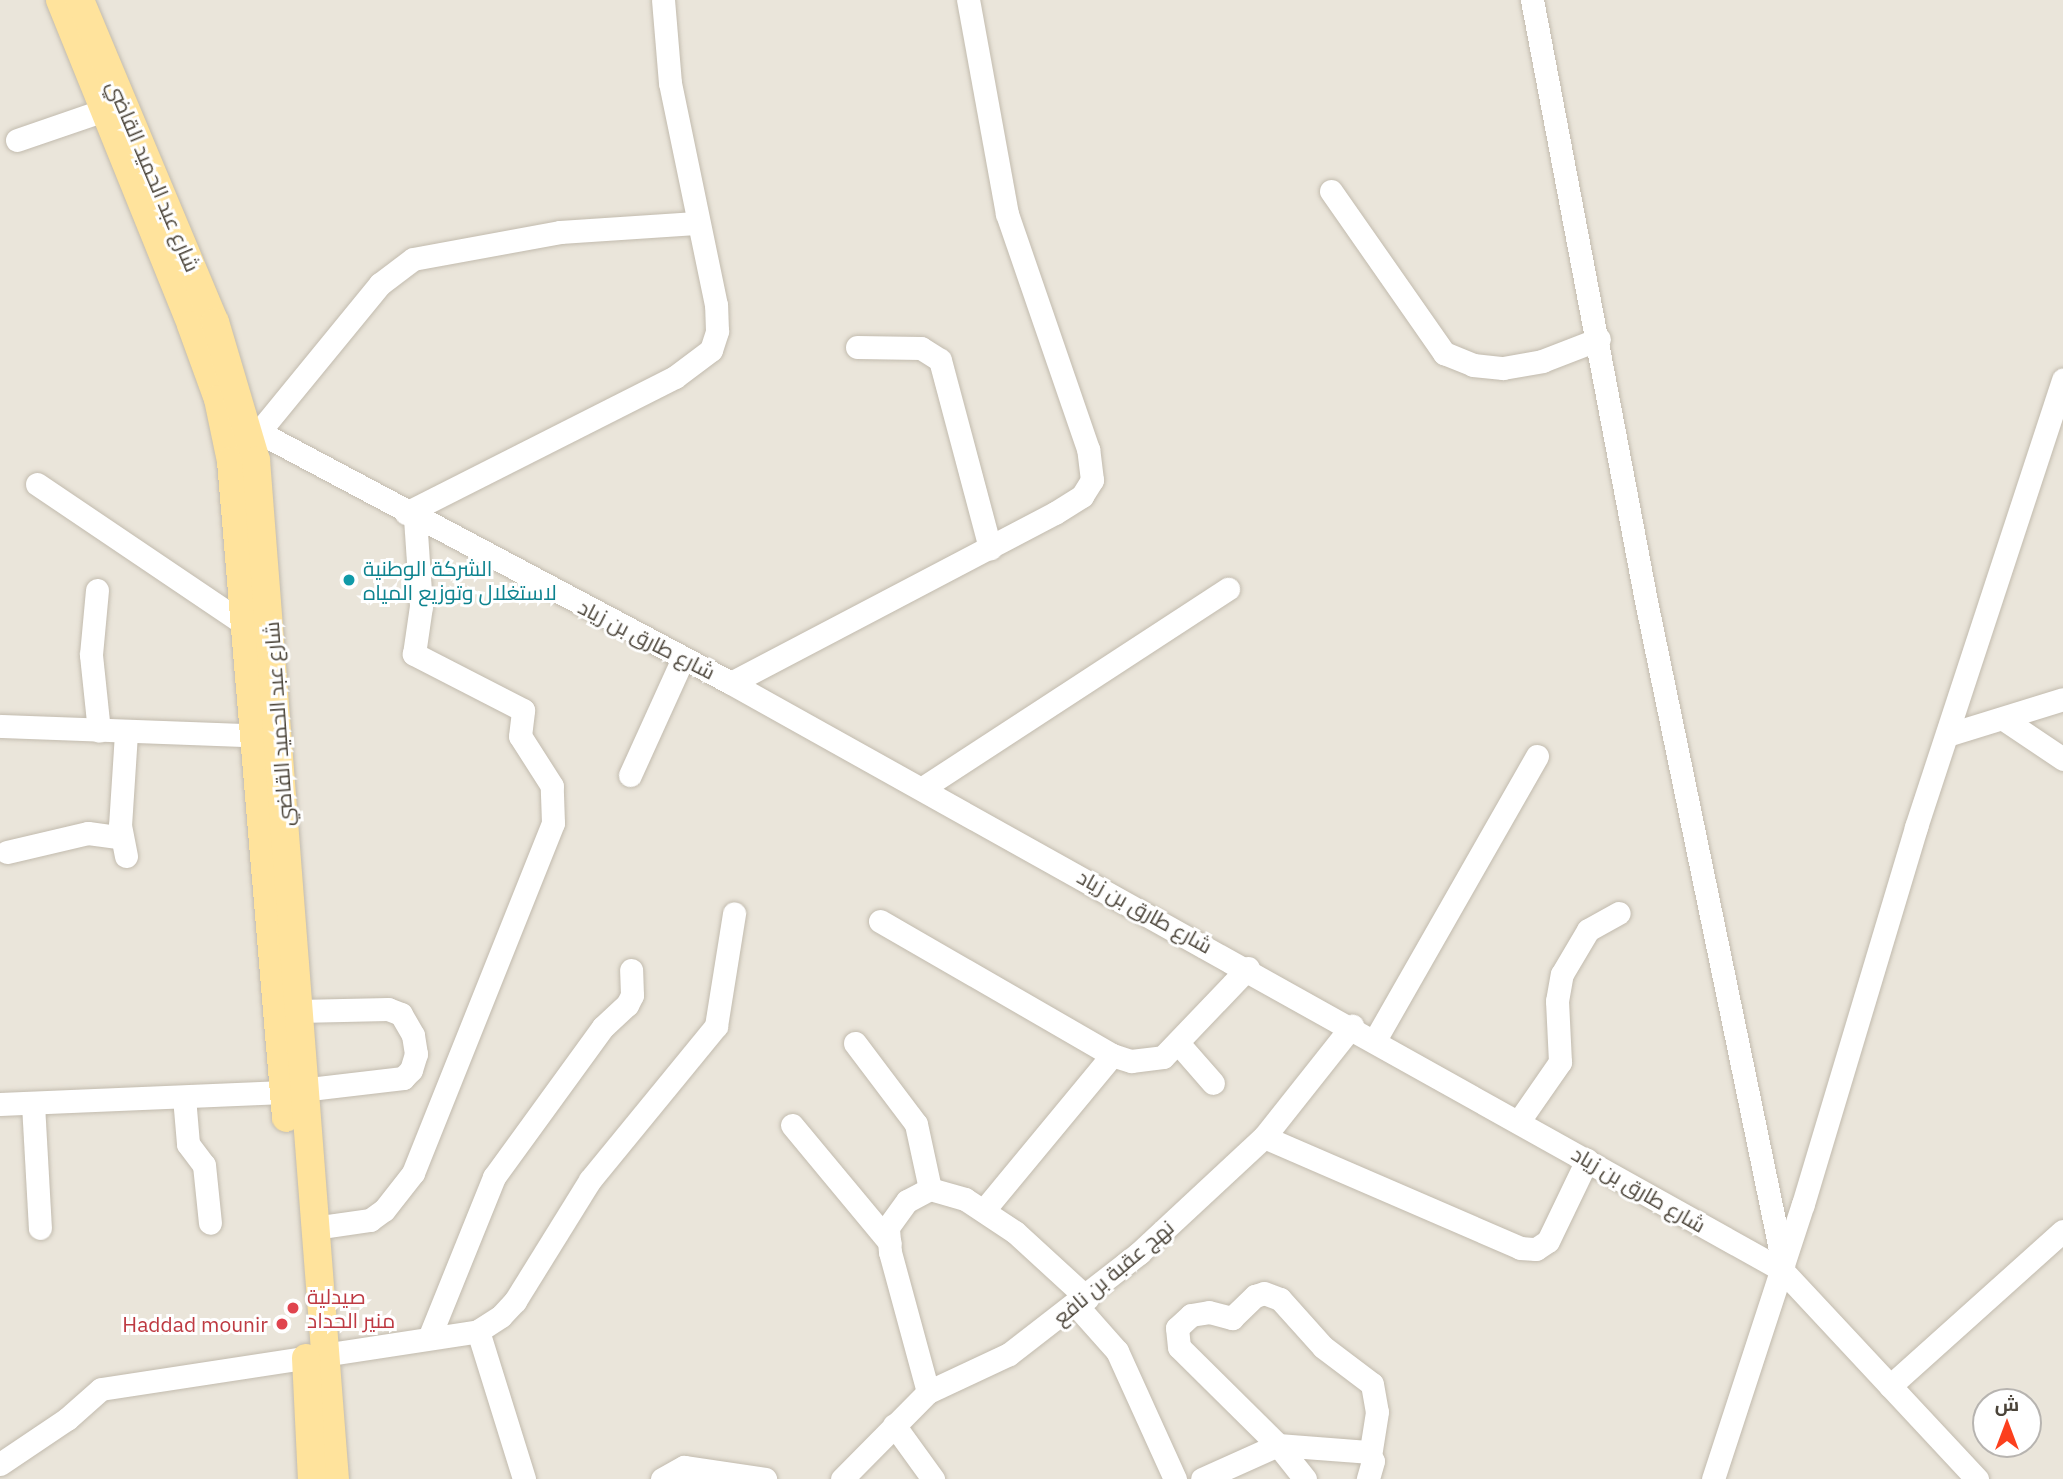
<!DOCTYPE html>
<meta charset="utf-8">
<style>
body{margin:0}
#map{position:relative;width:2063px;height:1479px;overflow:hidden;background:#f6f3ec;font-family:"IBM Plex Sans",Cairo,sans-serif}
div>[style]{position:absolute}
.residential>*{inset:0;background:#eae5da}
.roads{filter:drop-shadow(0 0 2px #c2bbae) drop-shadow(0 0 2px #c2bbae)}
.minor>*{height:23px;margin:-11.5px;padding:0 11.5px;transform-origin:11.5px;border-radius:11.5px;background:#fff}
.major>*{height:28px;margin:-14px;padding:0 14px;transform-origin:14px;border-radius:14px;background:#ffe39c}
.dots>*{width:19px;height:19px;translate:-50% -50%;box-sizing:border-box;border:4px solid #fff;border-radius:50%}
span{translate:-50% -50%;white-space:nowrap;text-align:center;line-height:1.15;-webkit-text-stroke:6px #fff;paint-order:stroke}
.street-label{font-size:21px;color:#4b4439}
.culture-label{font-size:21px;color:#0d838f}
.left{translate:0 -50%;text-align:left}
.health-label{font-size:21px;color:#be3a42}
.right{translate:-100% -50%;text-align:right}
.north{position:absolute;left:1972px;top:1388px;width:70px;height:70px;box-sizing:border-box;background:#fff;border:2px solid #b7b4b0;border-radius:50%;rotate:0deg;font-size:19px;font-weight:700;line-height:28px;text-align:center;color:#4b4439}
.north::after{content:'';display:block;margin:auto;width:24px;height:32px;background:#fc3f1d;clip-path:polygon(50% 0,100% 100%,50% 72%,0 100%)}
</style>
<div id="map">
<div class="residential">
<div style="clip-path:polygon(evenodd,0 0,2063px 0,2063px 1479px,0 1479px,0 0,1986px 1402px,2028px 1402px,2028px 1444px,1986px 1444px,1986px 1402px)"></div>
</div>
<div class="roads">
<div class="minor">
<div style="left:1532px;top:0;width:612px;rotate:79.26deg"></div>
<div style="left:1646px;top:601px;width:677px;rotate:78.32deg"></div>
<div style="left:17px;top:140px;width:92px;rotate:-19deg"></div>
<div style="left:1331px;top:191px;width:198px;rotate:55.1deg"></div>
<div style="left:1444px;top:353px;width:31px;rotate:22deg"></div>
<div style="left:1473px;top:365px;width:30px;rotate:6deg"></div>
<div style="left:1503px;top:368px;width:40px;rotate:-10deg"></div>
<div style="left:1542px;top:361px;width:61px;rotate:-21.1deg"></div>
<div style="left:857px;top:347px;width:64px;rotate:0.9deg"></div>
<div style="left:921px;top:348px;width:22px;rotate:32deg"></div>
<div style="left:940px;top:360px;width:195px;rotate:75.1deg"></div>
<div style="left:234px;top:430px;width:15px;rotate:-4deg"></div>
<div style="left:249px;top:429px;width:21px;rotate:23deg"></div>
<div style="left:268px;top:437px;width:524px;rotate:27.98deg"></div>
<div style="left:731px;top:683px;width:1204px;rotate:29.18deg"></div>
<div style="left:1782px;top:1270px;width:286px;rotate:47deg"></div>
<div style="left:258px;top:433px;width:193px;rotate:-50.7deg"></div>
<div style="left:380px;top:284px;width:41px;rotate:-37.1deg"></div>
<div style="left:413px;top:259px;width:149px;rotate:-10.4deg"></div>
<div style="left:560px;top:232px;width:136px;rotate:-3.8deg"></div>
<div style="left:37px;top:484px;width:252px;rotate:34deg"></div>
<div style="left:406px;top:513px;width:301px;rotate:-26.8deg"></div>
<div style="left:675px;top:377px;width:45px;rotate:-36.9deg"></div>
<div style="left:711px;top:350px;width:20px;rotate:-72deg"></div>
<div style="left:717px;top:331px;width:26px;rotate:-92deg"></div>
<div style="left:716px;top:305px;width:227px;rotate:-101.7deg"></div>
<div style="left:670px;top:83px;width:83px;rotate:-94.8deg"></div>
<div style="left:97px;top:590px;width:65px;rotate:95.3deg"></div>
<div style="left:91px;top:655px;width:76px;rotate:84deg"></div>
<div style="left:731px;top:683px;width:366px;rotate:-27.7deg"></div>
<div style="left:1055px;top:513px;width:32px;rotate:-32deg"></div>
<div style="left:1082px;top:496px;width:19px;rotate:-58deg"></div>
<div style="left:1092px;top:480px;width:31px;rotate:-97deg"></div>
<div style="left:1088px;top:449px;width:249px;rotate:-109deg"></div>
<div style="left:1007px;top:214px;width:218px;rotate:-100.3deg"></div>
<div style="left:2005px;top:720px;width:70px;rotate:33.9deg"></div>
<div style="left:0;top:726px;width:272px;rotate:2.1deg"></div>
<div style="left:1947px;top:735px;width:121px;rotate:-17.2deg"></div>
<div style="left:630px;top:775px;width:128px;rotate:-65.6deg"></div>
<div style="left:924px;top:787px;width:363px;rotate:-33.1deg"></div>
<div style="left:7px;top:852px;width:83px;rotate:-13.2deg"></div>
<div style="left:88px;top:833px;width:34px;rotate:8deg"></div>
<div style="left:126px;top:856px;width:31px;rotate:-101deg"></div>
<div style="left:120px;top:826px;width:94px;rotate:-86.3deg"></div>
<div style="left:880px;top:921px;width:268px;rotate:30deg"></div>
<div style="left:1112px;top:1055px;width:20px;rotate:18deg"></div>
<div style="left:1131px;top:1061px;width:32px;rotate:-7deg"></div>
<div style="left:1163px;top:1057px;width:123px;rotate:-46.3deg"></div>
<div style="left:1375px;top:1040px;width:327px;rotate:-60.3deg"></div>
<div style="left:855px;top:1043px;width:101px;rotate:53deg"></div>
<div style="left:916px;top:1124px;width:66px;rotate:77.8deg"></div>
<div style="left:1178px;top:1043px;width:53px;rotate:48.8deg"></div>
<div style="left:184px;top:1097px;width:47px;rotate:85.1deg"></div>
<div style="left:188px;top:1144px;width:26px;rotate:53deg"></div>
<div style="left:204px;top:1165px;width:58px;rotate:84.1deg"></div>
<div style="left:0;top:1104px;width:284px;rotate:-2.4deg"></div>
<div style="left:284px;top:1092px;width:120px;rotate:-6.7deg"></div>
<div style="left:403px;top:1078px;width:11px;rotate:-45deg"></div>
<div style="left:411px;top:1070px;width:17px;rotate:-73deg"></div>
<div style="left:416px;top:1054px;width:19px;rotate:-99deg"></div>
<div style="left:413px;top:1035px;width:24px;rotate:-120deg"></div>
<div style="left:401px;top:1014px;width:14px;rotate:-159deg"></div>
<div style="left:388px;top:1009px;width:90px;rotate:178.7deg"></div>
<div style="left:33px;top:1104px;width:124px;rotate:86.8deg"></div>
<div style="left:1519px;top:1121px;width:72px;rotate:-55.2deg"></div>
<div style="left:1560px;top:1062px;width:61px;rotate:-92.8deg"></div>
<div style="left:1557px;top:1001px;width:27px;rotate:-80deg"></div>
<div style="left:1562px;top:974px;width:51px;rotate:-59.4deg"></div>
<div style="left:1588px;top:930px;width:35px;rotate:-29deg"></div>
<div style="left:792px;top:1125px;width:153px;rotate:50.3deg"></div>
<div style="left:1264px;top:1137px;width:279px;rotate:23.4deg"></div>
<div style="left:1520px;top:1248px;width:16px;rotate:4deg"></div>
<div style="left:1536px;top:1249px;width:14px;rotate:-34deg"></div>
<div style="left:1548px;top:1241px;width:90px;rotate:-64.3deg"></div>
<div style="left:984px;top:1210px;width:201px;rotate:-50.4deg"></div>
<div style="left:314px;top:1228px;width:57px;rotate:-8.1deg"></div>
<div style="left:370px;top:1220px;width:17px;rotate:-36deg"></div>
<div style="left:384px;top:1210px;width:47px;rotate:-51.9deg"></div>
<div style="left:413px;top:1173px;width:377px;rotate:-68.2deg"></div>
<div style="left:553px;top:823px;width:37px;rotate:-92deg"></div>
<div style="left:552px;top:786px;width:59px;rotate:-122.6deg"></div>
<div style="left:520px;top:736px;width:26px;rotate:-83deg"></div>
<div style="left:523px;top:710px;width:123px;rotate:-152.8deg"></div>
<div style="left:414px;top:654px;width:49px;rotate:-81.7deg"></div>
<div style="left:421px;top:606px;width:88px;rotate:-93.9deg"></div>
<div style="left:1077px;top:1306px;width:60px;rotate:48.4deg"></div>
<div style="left:1117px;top:1351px;width:141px;rotate:65.6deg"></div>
<div style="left:478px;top:1331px;width:155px;rotate:72.7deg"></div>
<div style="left:429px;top:1338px;width:174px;rotate:-68deg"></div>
<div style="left:494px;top:1177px;width:185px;rotate:-54deg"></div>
<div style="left:603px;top:1027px;width:33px;rotate:-43deg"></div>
<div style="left:627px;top:1005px;width:11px;rotate:-63deg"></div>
<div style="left:632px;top:995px;width:25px;rotate:-92deg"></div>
<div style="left:1890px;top:1386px;width:232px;rotate:-41.9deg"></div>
<div style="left:928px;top:1392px;width:145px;rotate:-105.2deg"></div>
<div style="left:890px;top:1252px;width:25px;rotate:-95deg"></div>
<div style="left:888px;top:1227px;width:32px;rotate:-54deg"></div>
<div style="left:907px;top:1201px;width:26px;rotate:-28deg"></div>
<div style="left:930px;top:1189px;width:36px;rotate:16deg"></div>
<div style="left:965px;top:1199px;width:60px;rotate:33.4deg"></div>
<div style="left:1015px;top:1232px;width:98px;rotate:42.5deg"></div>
<div style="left:894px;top:1425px;width:67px;rotate:54.2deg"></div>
<div style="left:0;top:1464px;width:81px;rotate:-33.9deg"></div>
<div style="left:67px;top:1419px;width:45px;rotate:-41.4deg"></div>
<div style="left:101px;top:1389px;width:381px;rotate:-8.7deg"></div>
<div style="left:478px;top:1331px;width:27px;rotate:-33deg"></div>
<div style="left:501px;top:1316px;width:21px;rotate:-47deg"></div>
<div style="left:515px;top:1301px;width:142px;rotate:-58.2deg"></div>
<div style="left:590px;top:1180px;width:199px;rotate:-50.7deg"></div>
<div style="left:716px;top:1026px;width:114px;rotate:-80.9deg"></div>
<div style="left:662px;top:1479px;width:25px;rotate:-29deg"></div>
<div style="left:684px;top:1467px;width:82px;rotate:8.4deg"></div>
<div style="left:842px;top:1479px;width:122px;rotate:-45.3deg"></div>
<div style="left:928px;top:1392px;width:89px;rotate:-25.1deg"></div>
<div style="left:1009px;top:1354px;width:165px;rotate:-37.8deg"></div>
<div style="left:1139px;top:1253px;width:171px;rotate:-42.9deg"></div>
<div style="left:1264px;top:1137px;width:142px;rotate:-51.6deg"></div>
<div style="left:1202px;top:1479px;width:83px;rotate:-24.1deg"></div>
<div style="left:1278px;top:1445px;width:90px;rotate:4.4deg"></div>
<div style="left:1368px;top:1452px;width:10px;rotate:61deg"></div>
<div style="left:1373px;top:1461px;width:19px;rotate:106deg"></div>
<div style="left:1305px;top:1479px;width:43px;rotate:-128.5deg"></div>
<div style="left:1278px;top:1445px;width:139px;rotate:-135.3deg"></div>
<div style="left:1179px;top:1347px;width:19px;rotate:-96deg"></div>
<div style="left:1177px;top:1328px;width:19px;rotate:-43deg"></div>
<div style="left:1191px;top:1315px;width:18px;rotate:-9deg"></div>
<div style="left:1209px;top:1312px;width:24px;rotate:15deg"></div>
<div style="left:1232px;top:1318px;width:32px;rotate:-44deg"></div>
<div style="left:1255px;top:1296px;width:9px;rotate:-18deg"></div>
<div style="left:1264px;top:1293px;width:17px;rotate:21deg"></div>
<div style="left:1280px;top:1299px;width:64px;rotate:48.1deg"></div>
<div style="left:1323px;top:1347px;width:61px;rotate:37.1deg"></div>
<div style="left:1372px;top:1384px;width:28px;rotate:80deg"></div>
<div style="left:1377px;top:1412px;width:45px;rotate:99deg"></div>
<div style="left:1713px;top:1479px;width:289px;rotate:-71.9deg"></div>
<div style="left:1803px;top:1204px;width:394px;rotate:-73.3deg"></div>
<div style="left:1916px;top:827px;width:471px;rotate:-71.8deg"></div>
</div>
<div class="major">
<div style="left:60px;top:0;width:350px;rotate:68deg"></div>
<div style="left:191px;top:325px;width:79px;rotate:70deg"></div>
<div style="left:218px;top:399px;width:63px;rotate:78.2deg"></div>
<div style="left:231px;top:461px;width:659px;rotate:85.21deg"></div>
<div style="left:80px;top:0;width:349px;rotate:67.3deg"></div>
<div style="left:215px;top:322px;width:144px;rotate:73.5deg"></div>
<div style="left:256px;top:460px;width:1022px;rotate:85.57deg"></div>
<div style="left:306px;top:1358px;width:121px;rotate:87.2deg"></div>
</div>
</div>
<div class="dots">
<div style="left:349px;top:580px;background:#0f9aa8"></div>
<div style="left:293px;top:1308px;background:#e0444e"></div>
<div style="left:282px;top:1324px;background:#e0444e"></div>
</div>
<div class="street-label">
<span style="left:154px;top:176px;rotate:67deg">شارع عبد الحميد القاضي</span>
<span style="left:647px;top:639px;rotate:27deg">شارع طارق بن زياد</span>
<span style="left:278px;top:724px;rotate:-94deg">شارع عبد الحميد القاضي</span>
<span style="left:1145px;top:911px;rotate:29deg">شارع طارق بن زياد</span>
<span style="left:1639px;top:1189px;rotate:30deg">شارع طارق بن زياد</span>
<span style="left:1113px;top:1272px;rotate:-40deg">نهج عقبة بن نافع</span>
</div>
<div class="culture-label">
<span class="left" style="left:363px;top:580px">الشركة الوطنية<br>لاستغلال وتوزيع المياه</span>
</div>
<div class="health-label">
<span class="left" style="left:307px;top:1308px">صيدلية<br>منير الحداد</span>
<span class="right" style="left:268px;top:1324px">Haddad mounir</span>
</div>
<div class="north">ش</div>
</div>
